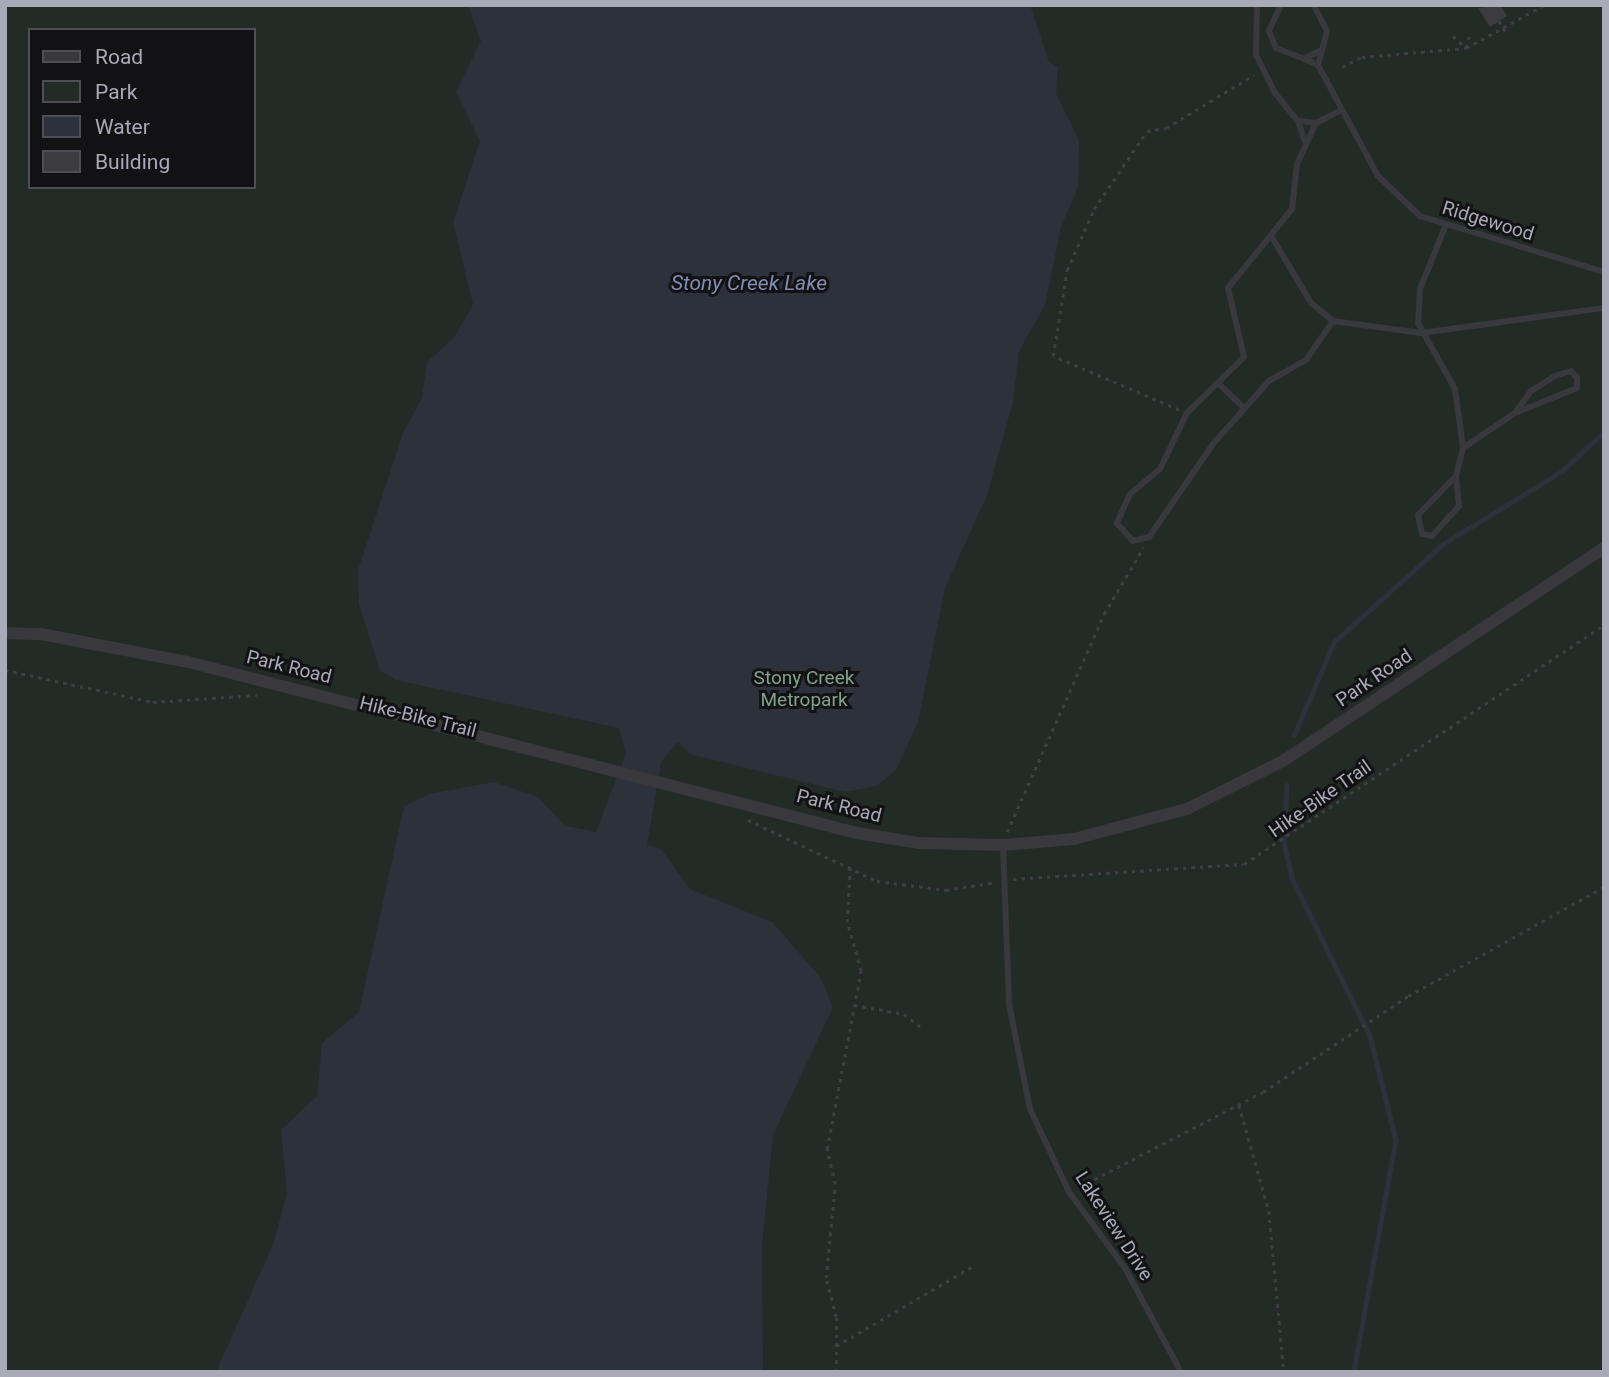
<!DOCTYPE html>
<style>
body{margin:0}
#map{position:relative;width:1609px;height:1377px;overflow:hidden;background:#171618;font-family:Roboto,sans-serif}
div>[style]{position:absolute}
.green>*{inset:0;background:#232b26}
.water>*{inset:0;background:#2d313c}
.stream>*{height:4.5px;margin:-2.25px;padding:0 2.25px;transform-origin:2.25px;border-radius:2.25px;background:#2d313c}
.building>*{inset:0;background:#3c3c40}
.path>*{height:2.5px;margin-top:-1.25px;transform-origin:0;background:repeating-linear-gradient(90deg,#3e3e44 0 3.5px,transparent 0 8.5px)}
.service>*{height:6px;margin:-3px;padding:0 3px;transform-origin:3px;border-radius:3px;background:#38383d}
.minor>*{height:12px;margin:-6px;padding:0 6px;transform-origin:6px;border-radius:6px;background:#38383d}
span{translate:-50% -50%;white-space:nowrap;text-align:center;line-height:1.15;-webkit-text-stroke:6px #121113;paint-order:stroke}
.street-label{font-size:19px;color:#a9a9b8}
.park-label{font-size:19px;color:#80a38c}
.water-label{font-size:21px;color:#818db2;font-style:italic}
.frame{position:absolute;inset:0;border:7px solid #a9a9b8;pointer-events:none}
.legend{position:absolute;left:28px;top:28px;width:228px;height:161px;box-sizing:border-box;background:#121113;border:2px solid #4e4e55;margin:0;padding:9px 12px;list-style:none;font-size:21px;color:#a9a9b8}
.legend li{display:flex;align-items:center;gap:14px;height:35px}
.legend b{width:35px;border:2px solid #4e4e55}
</style>
<div id="map">
<div class="green">
<div style="clip-path:polygon(evenodd,5px 5px,1604px 5px,1604px 1372px,5px 1372px,5px 5px,30px 30px,254px 30px,254px 187px,30px 187px,30px 30px)"></div>
</div>
<div class="water">
<div style="clip-path:polygon(468px 5px,1030px 5px,1049px 62px,1058px 67px,1056px 93px,1079px 141px,1078px 187px,1061px 227px,1045px 305px,1019px 351px,1013px 402px,987px 495px,945px 588px,918px 722px,896px 770px,876px 786px,845px 792px,690px 754px,678px 742px,661px 762px,647px 845px,661px 849px,690px 889px,772px 922px,820px 977px,833px 1007px,773px 1135px,762px 1245px,763px 1372px,216px 1372px,274px 1242px,287px 1193px,281px 1130px,317px 1096px,322px 1043px,359px 1012px,404px 806px,430px 794px,494px 782px,538px 797px,565px 826px,596px 832px,626px 753px,619px 728px,396px 680px,380px 671px,359px 604px,358px 570px,403px 433px,422px 398px,427px 362px,454px 338px,473px 304px,453px 223px,480px 141px,456px 92px,481px 41px)"></div>
</div>
<div class="stream">
<div style="left:1294px;top:735px;width:101px;rotate:-66.7deg"></div>
<div style="left:1334px;top:642px;width:147px;rotate:-42deg"></div>
<div style="left:1443px;top:544px;width:140px;rotate:-31.5deg"></div>
<div style="left:1562px;top:471px;width:57px;rotate:-42.9deg"></div>
<div style="left:1287px;top:785px;width:57px;rotate:93deg"></div>
<div style="left:1284px;top:842px;width:39px;rotate:77deg"></div>
<div style="left:1293px;top:880px;width:174px;rotate:63.7deg"></div>
<div style="left:1370px;top:1036px;width:107px;rotate:76deg"></div>
<div style="left:1396px;top:1140px;width:236px;rotate:100.3deg"></div>
</div>
<div class="building">
<div style="clip-path:polygon(1500px 5px,1507px 16px,1490px 27px,1478px 8px)"></div>
</div>
<div class="path">
<div style="left:1499px;top:21px;width:12px;rotate:59deg"></div>
<div style="left:1453px;top:36px;width:18px;rotate:43deg"></div>
<div style="left:1466px;top:48px;width:16px;rotate:-76deg"></div>
<div style="left:1342px;top:67px;width:22px;rotate:-27deg"></div>
<div style="left:1362px;top:57px;width:104px;rotate:-4.9deg"></div>
<div style="left:1466px;top:48px;width:89px;rotate:-28.9deg"></div>
<div style="left:1179px;top:410px;width:137px;rotate:-156.8deg"></div>
<div style="left:1053px;top:356px;width:87px;rotate:-80.8deg"></div>
<div style="left:1067px;top:270px;width:67px;rotate:-66.1deg"></div>
<div style="left:1094px;top:209px;width:94px;rotate:-55.8deg"></div>
<div style="left:1147px;top:131px;width:19px;rotate:-9deg"></div>
<div style="left:1166px;top:128px;width:103px;rotate:-31.1deg"></div>
<div style="left:5px;top:670px;width:151px;rotate:12.2deg"></div>
<div style="left:153px;top:702px;width:104px;rotate:-3.9deg"></div>
<div style="left:748px;top:820px;width:143px;rotate:25.3deg"></div>
<div style="left:877px;top:881px;width:70px;rotate:7.4deg"></div>
<div style="left:946px;top:890px;width:51px;rotate:-9.1deg"></div>
<div style="left:1007px;top:832px;width:239px;rotate:-66deg"></div>
<div style="left:1104px;top:614px;width:77px;rotate:-59.4deg"></div>
<div style="left:1013px;top:879px;width:231px;rotate:-3.7deg"></div>
<div style="left:1244px;top:864px;width:432px;rotate:-33.6deg"></div>
<div style="left:854px;top:1005px;width:51px;rotate:10.2deg"></div>
<div style="left:904px;top:1014px;width:21px;rotate:37deg"></div>
<div style="left:1239px;top:1105px;width:110px;rotate:74.2deg"></div>
<div style="left:1269px;top:1211px;width:162px;rotate:84.7deg"></div>
<div style="left:1079px;top:1187px;width:207px;rotate:-27.3deg"></div>
<div style="left:1263px;top:1092px;width:174px;rotate:-33.5deg"></div>
<div style="left:1408px;top:996px;width:224px;rotate:-29.1deg"></div>
<div style="left:836px;top:1346px;width:161px;rotate:-30.2deg"></div>
<div style="left:836px;top:1372px;width:55px;rotate:-90deg"></div>
<div style="left:836px;top:1317px;width:40px;rotate:-104.4deg"></div>
<div style="left:826px;top:1278px;width:94px;rotate:-84.5deg"></div>
<div style="left:835px;top:1184px;width:36px;rotate:-103deg"></div>
<div style="left:827px;top:1149px;width:181px;rotate:-79.2deg"></div>
<div style="left:861px;top:971px;width:51px;rotate:-105.9deg"></div>
<div style="left:847px;top:922px;width:53px;rotate:-86.8deg"></div>
</div>
<div class="service">
<div style="left:1257px;top:5px;width:50px;rotate:91.1deg"></div>
<div style="left:1256px;top:55px;width:42px;rotate:63.4deg"></div>
<div style="left:1275px;top:93px;width:36px;rotate:51deg"></div>
<div style="left:1298px;top:121px;width:18px;rotate:6deg"></div>
<div style="left:1316px;top:123px;width:28px;rotate:-27deg"></div>
<div style="left:1281px;top:5px;width:29px;rotate:115deg"></div>
<div style="left:1269px;top:31px;width:18px;rotate:68deg"></div>
<div style="left:1276px;top:48px;width:30px;rotate:21deg"></div>
<div style="left:1304px;top:59px;width:17px;rotate:-28deg"></div>
<div style="left:1304px;top:59px;width:15px;rotate:23deg"></div>
<div style="left:1318px;top:65px;width:35px;rotate:-75deg"></div>
<div style="left:1327px;top:31px;width:29px;rotate:-117deg"></div>
<div style="left:1318px;top:65px;width:126px;rotate:61.6deg"></div>
<div style="left:1378px;top:176px;width:58px;rotate:43.6deg"></div>
<div style="left:1420px;top:216px;width:192px;rotate:16.9deg"></div>
<div style="left:1298px;top:121px;width:21px;rotate:71deg"></div>
<div style="left:1445px;top:227px;width:67px;rotate:112deg"></div>
<div style="left:1420px;top:289px;width:34px;rotate:93deg"></div>
<div style="left:1418px;top:323px;width:76px;rotate:60.7deg"></div>
<div style="left:1455px;top:389px;width:60px;rotate:82.3deg"></div>
<div style="left:1463px;top:448px;width:29px;rotate:104deg"></div>
<div style="left:1456px;top:476px;width:54px;rotate:134.3deg"></div>
<div style="left:1418px;top:515px;width:19px;rotate:78deg"></div>
<div style="left:1422px;top:534px;width:10px;rotate:11deg"></div>
<div style="left:1432px;top:536px;width:40px;rotate:-48deg"></div>
<div style="left:1459px;top:506px;width:30px;rotate:-96deg"></div>
<div style="left:1273px;top:239px;width:74px;rotate:59.3deg"></div>
<div style="left:1311px;top:303px;width:28px;rotate:39deg"></div>
<div style="left:1333px;top:321px;width:47px;rotate:124.7deg"></div>
<div style="left:1306px;top:360px;width:43px;rotate:150.4deg"></div>
<div style="left:1269px;top:381px;width:84px;rotate:131.6deg"></div>
<div style="left:1213px;top:444px;width:113px;rotate:124.5deg"></div>
<div style="left:1149px;top:537px;width:16px;rotate:166deg"></div>
<div style="left:1133px;top:541px;width:24px;rotate:-132deg"></div>
<div style="left:1117px;top:523px;width:32px;rotate:-66deg"></div>
<div style="left:1130px;top:494px;width:39px;rotate:-40deg"></div>
<div style="left:1160px;top:469px;width:62px;rotate:-64.3deg"></div>
<div style="left:1187px;top:413px;width:80px;rotate:-44.5deg"></div>
<div style="left:1244px;top:357px;width:71px;rotate:-103.1deg"></div>
<div style="left:1228px;top:288px;width:102px;rotate:-51deg"></div>
<div style="left:1292px;top:209px;width:45px;rotate:-83.7deg"></div>
<div style="left:1297px;top:164px;width:45px;rotate:-65.1deg"></div>
<div style="left:1333px;top:321px;width:89px;rotate:7.8deg"></div>
<div style="left:1421px;top:333px;width:185px;rotate:-7.8deg"></div>
<div style="left:1218px;top:383px;width:37px;rotate:44deg"></div>
<div style="left:1463px;top:448px;width:63px;rotate:-33.9deg"></div>
<div style="left:1515px;top:413px;width:67px;rotate:-22deg"></div>
<div style="left:1577px;top:388px;width:10px;rotate:-90deg"></div>
<div style="left:1577px;top:378px;width:9px;rotate:-131deg"></div>
<div style="left:1571px;top:371px;width:17px;rotate:163deg"></div>
<div style="left:1555px;top:376px;width:28px;rotate:148deg"></div>
<div style="left:1531px;top:391px;width:27px;rotate:126deg"></div>
<div style="left:1003px;top:845px;width:159px;rotate:87.8deg"></div>
<div style="left:1009px;top:1004px;width:107px;rotate:78.7deg"></div>
<div style="left:1030px;top:1109px;width:92px;rotate:64.8deg"></div>
<div style="left:1069px;top:1192px;width:94px;rotate:53.6deg"></div>
<div style="left:1125px;top:1268px;width:118px;rotate:61.7deg"></div>
</div>
<div class="minor">
<div style="left:5px;top:633px;width:36px;rotate:2deg"></div>
<div style="left:41px;top:634px;width:150px;rotate:10.8deg"></div>
<div style="left:188px;top:662px;width:691px;rotate:14.34deg"></div>
<div style="left:857px;top:833px;width:63px;rotate:9.2deg"></div>
<div style="left:919px;top:843px;width:84px;rotate:1.4deg"></div>
<div style="left:1003px;top:845px;width:71px;rotate:-4.8deg"></div>
<div style="left:1074px;top:839px;width:117px;rotate:-14.9deg"></div>
<div style="left:1187px;top:809px;width:107px;rotate:-26.6deg"></div>
<div style="left:1283px;top:761px;width:385px;rotate:-33.6deg"></div>
</div>
<div class="street-label">
<span style="left:1488px;top:221px;rotate:17deg">Ridgewood</span>
<span style="left:289px;top:667px;rotate:14deg">Park Road</span>
<span style="left:1374px;top:678px;rotate:-34deg">Park Road</span>
<span style="left:418px;top:717px;rotate:14deg">Hike-Bike Trail</span>
<span style="left:1320px;top:799px;rotate:-35deg">Hike-Bike Trail</span>
<span style="left:839px;top:806px;rotate:14deg">Park Road</span>
<span style="left:1114px;top:1226px;rotate:57deg">Lakeview Drive</span>
</div>
<div class="park-label">
<span style="left:804px;top:689px">Stony Creek<br>Metropark</span>
</div>
<div class="water-label">
<span style="left:749px;top:283px">Stony Creek Lake</span>
</div>
<div class="frame"></div>
<ul class="legend">
<li><b style="height:9px;background:#38383d"></b>Road</li>
<li><b style="height:19px;background:#232b26"></b>Park</li>
<li><b style="height:19px;background:#2d313c"></b>Water</li>
<li><b style="height:19px;background:#3c3c40"></b>Building</li>
</ul>
</div>
